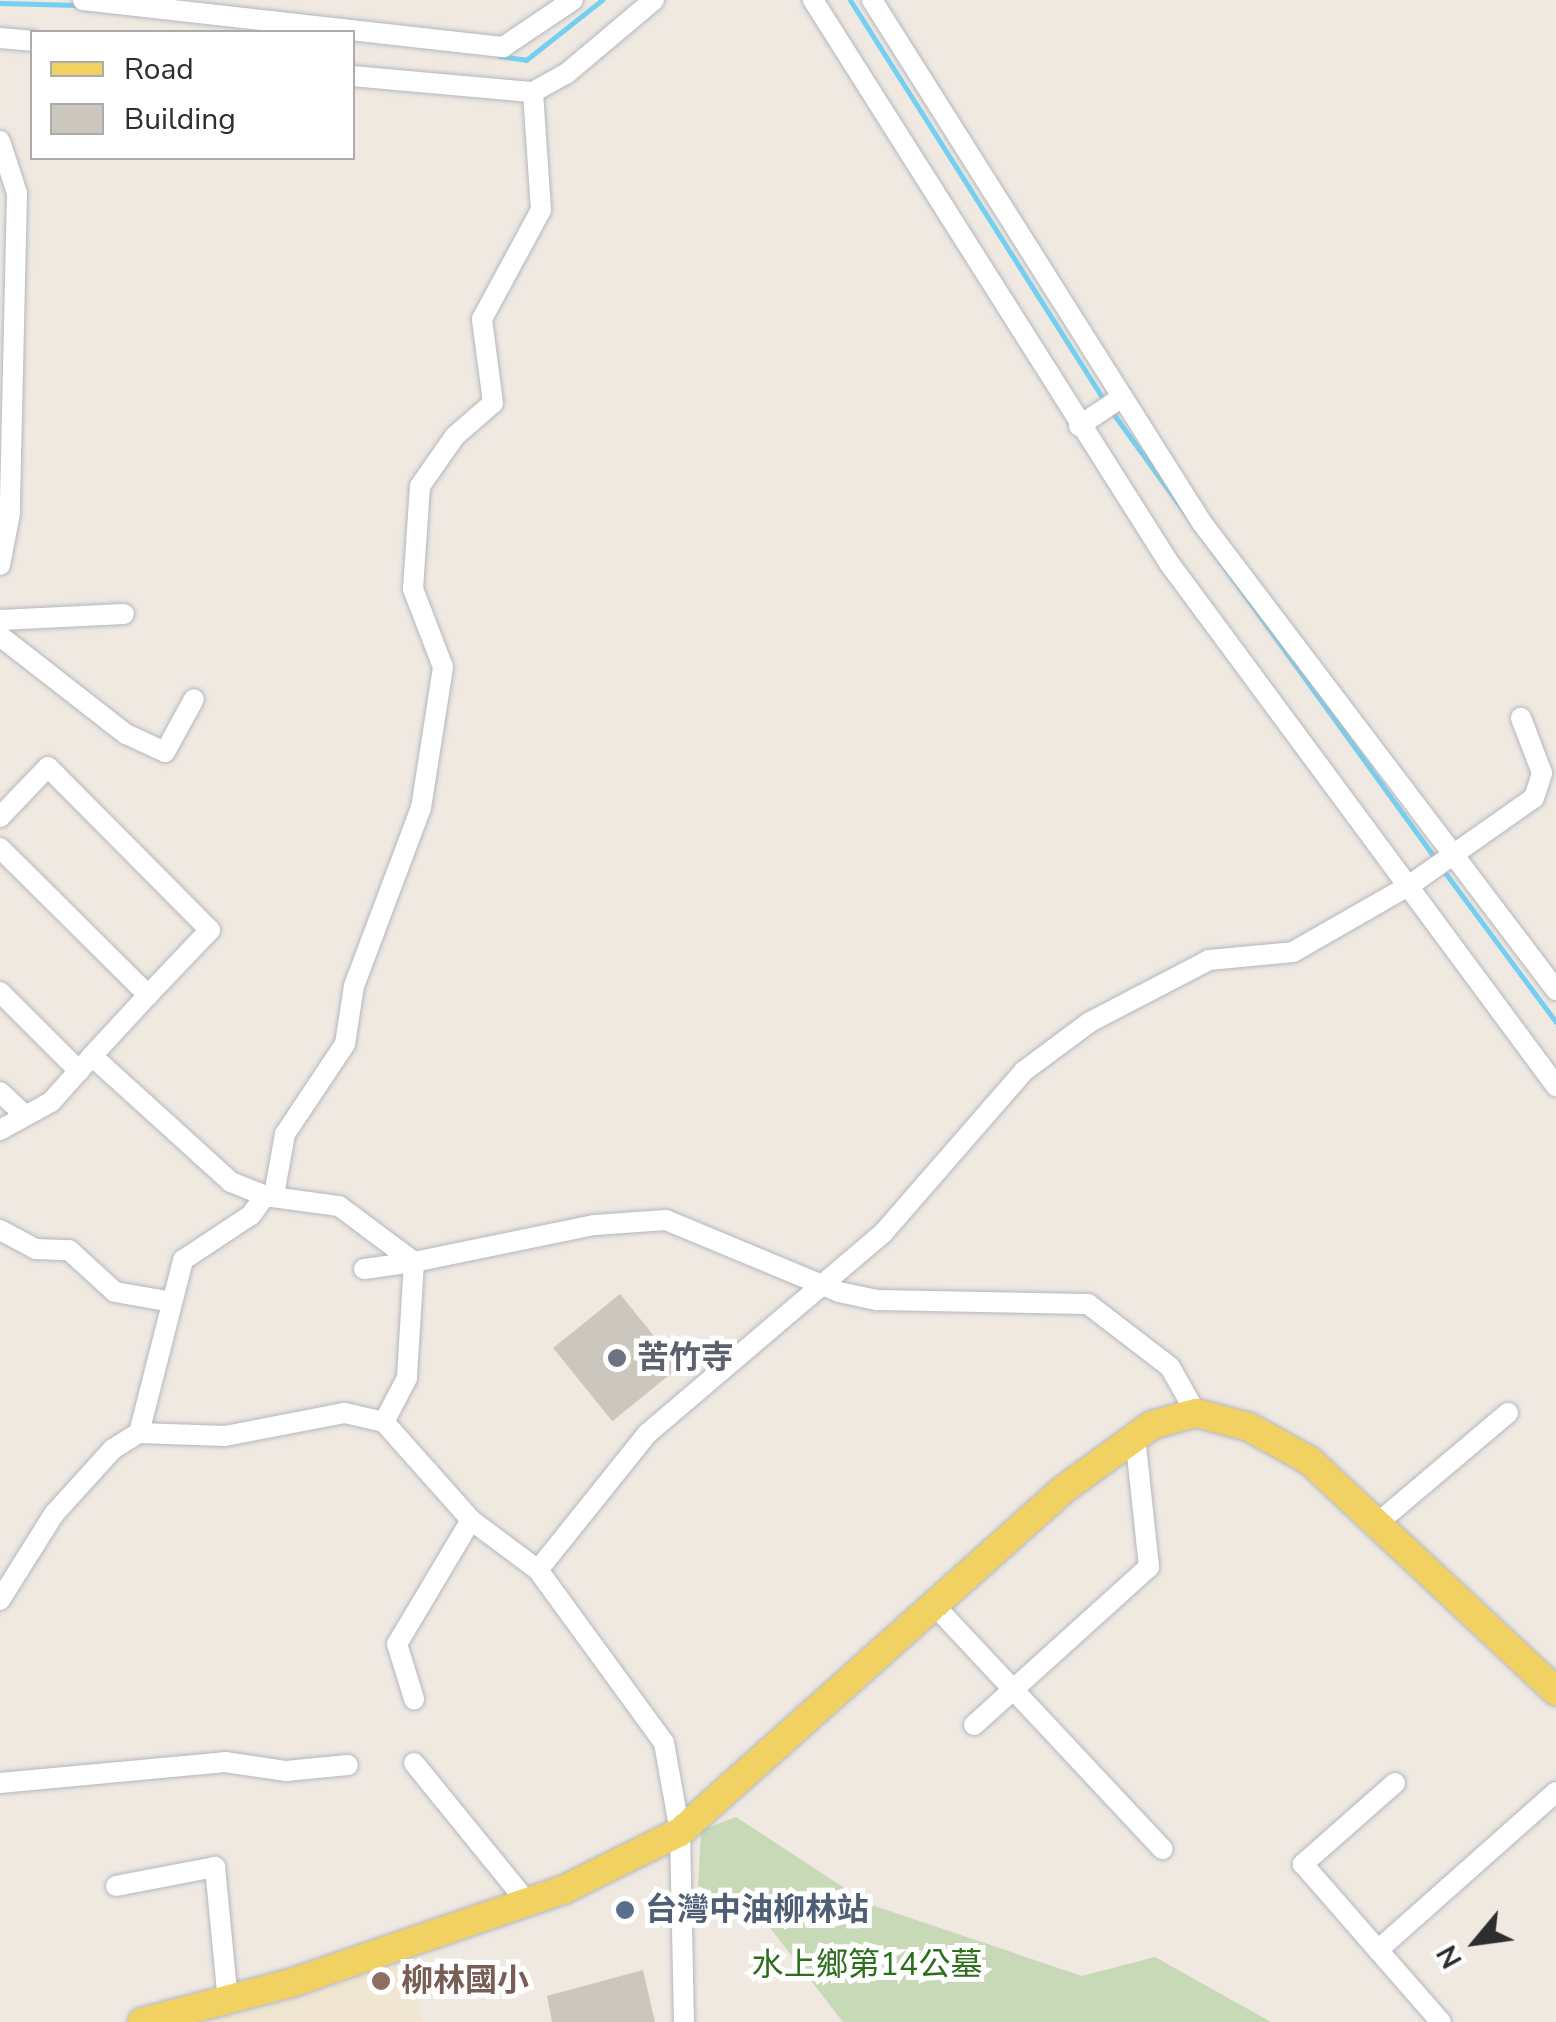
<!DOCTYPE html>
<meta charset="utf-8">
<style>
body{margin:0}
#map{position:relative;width:1556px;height:2022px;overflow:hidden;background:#efe9e1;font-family:"Nunito Sans","Noto Sans TC",sans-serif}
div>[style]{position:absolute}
.education>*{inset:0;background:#f0e6d1}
.cemetery>*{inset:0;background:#c8d9b8}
.stream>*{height:5px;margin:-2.5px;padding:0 2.5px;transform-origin:2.5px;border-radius:2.5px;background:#75cff0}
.building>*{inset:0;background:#cbc7bf;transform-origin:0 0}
.roads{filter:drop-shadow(0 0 2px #b4b7c1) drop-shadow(0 0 2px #b4b7c1)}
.minor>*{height:20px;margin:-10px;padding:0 10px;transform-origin:10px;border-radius:10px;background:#fff}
.major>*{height:28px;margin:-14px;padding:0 14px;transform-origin:14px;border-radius:14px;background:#f2d163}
.dots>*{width:28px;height:28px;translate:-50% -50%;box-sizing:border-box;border:5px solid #fff;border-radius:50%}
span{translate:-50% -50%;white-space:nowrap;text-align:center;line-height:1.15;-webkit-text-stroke:10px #fff;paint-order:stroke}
.worship-label{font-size:32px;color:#5b616d;font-weight:700}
.left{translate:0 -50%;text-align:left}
.service-label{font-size:32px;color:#4e5e75;font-weight:700}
.park-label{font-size:32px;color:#2c6e1b}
.education-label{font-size:32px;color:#785e54;font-weight:700}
.legend{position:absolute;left:30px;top:30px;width:325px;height:130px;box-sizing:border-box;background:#fff;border:2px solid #ababab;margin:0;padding:12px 18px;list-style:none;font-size:30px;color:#2e2e2e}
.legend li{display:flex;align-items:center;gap:20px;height:50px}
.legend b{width:50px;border:2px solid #ababab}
.north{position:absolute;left:1426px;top:1892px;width:100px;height:100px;-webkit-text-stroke:8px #fff;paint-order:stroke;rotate:241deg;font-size:28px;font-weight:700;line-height:40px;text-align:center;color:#2e2e2e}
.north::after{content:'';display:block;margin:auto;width:35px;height:45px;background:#2e2e2e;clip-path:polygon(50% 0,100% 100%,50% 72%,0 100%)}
</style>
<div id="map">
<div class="education">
<div style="clip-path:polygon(410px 1962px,423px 2022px,208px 2022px,285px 2001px)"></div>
</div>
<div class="cemetery">
<div style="clip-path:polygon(736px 1817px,869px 1904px,1082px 1976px,1155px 1957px,1271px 2022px,843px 2022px,753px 1906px,697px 1907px,701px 1830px)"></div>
</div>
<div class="stream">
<div style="left:850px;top:0;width:477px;rotate:57.6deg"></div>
<div style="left:0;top:3px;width:77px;rotate:1.5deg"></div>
<div style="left:499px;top:56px;width:27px;rotate:8deg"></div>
<div style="left:526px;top:60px;width:97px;rotate:-38.3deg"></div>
<div style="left:1112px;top:412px;width:554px;rotate:54.1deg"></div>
<div style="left:1443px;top:870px;width:189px;rotate:53.4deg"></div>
</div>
<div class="building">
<div style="left:620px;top:1294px;width:94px;height:86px;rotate:51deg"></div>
<div style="clip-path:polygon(643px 1970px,655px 2022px,552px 2022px,547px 1996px)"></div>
</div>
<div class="roads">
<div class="minor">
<div style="left:83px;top:0;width:423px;rotate:6.4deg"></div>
<div style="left:503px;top:47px;width:84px;rotate:-33.9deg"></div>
<div style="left:813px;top:0;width:666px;rotate:57.69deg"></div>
<div style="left:1169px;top:563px;width:651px;rotate:53.5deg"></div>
<div style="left:872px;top:0;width:618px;rotate:57.75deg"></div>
<div style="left:1202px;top:523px;width:586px;rotate:52.84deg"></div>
<div style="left:0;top:38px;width:32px;rotate:5deg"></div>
<div style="left:352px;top:76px;width:182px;rotate:5.1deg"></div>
<div style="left:533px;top:92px;width:38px;rotate:-29deg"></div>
<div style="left:566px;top:74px;width:115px;rotate:-40.1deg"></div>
<div style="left:0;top:141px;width:55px;rotate:71.9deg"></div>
<div style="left:17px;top:193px;width:320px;rotate:91.3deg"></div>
<div style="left:10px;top:513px;width:53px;rotate:100.9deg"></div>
<div style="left:1079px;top:426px;width:52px;rotate:-34deg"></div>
<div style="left:0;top:620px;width:124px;rotate:-2.8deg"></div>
<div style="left:0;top:636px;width:160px;rotate:37.9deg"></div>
<div style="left:126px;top:734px;width:43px;rotate:24.8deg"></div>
<div style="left:165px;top:752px;width:60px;rotate:-61.3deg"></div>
<div style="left:0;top:817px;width:69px;rotate:-46.2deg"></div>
<div style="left:48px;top:767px;width:230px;rotate:45.2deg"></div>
<div style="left:210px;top:930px;width:90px;rotate:133.6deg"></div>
<div style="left:0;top:848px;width:209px;rotate:44.8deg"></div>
<div style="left:148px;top:995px;width:83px;rotate:132.6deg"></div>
<div style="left:0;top:992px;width:112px;rotate:45deg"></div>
<div style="left:0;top:1092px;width:33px;rotate:43deg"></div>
<div style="left:0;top:1130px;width:58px;rotate:-28.8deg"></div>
<div style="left:51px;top:1102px;width:62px;rotate:-48.3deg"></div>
<div style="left:92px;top:1056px;width:188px;rotate:42.2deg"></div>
<div style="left:231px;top:1182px;width:37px;rotate:22deg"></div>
<div style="left:265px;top:1196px;width:75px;rotate:7.7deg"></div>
<div style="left:339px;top:1206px;width:94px;rotate:36.7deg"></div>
<div style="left:414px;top:1262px;width:185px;rotate:-11.6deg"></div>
<div style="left:595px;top:1225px;width:71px;rotate:-4deg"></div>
<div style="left:666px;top:1220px;width:187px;rotate:22.6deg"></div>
<div style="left:839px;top:1292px;width:39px;rotate:12deg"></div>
<div style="left:877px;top:1300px;width:211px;rotate:1.1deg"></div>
<div style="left:1088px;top:1304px;width:103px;rotate:37.5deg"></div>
<div style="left:1170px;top:1367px;width:53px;rotate:60.5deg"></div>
<div style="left:274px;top:1195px;width:62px;rotate:-79.8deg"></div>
<div style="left:285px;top:1134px;width:108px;rotate:-56.3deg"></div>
<div style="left:345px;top:1044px;width:59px;rotate:-81.2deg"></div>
<div style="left:354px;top:986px;width:190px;rotate:-69.4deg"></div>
<div style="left:421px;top:808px;width:143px;rotate:-81.1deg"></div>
<div style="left:443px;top:667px;width:84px;rotate:-111deg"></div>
<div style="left:413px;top:589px;width:103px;rotate:-86.1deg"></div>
<div style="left:420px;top:486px;width:61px;rotate:-55deg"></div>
<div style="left:455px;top:436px;width:50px;rotate:-41deg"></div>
<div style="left:493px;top:403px;width:85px;rotate:-97.5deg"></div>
<div style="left:482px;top:319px;width:124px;rotate:-61.6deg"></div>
<div style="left:541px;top:210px;width:118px;rotate:-93.9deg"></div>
<div style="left:0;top:1230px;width:40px;rotate:28deg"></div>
<div style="left:35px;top:1249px;width:34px;rotate:2deg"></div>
<div style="left:69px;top:1250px;width:62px;rotate:42.4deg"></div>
<div style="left:115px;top:1292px;width:53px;rotate:9.8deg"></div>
<div style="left:364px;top:1269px;width:50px;rotate:-8deg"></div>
<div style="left:414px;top:1262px;width:116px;rotate:93.5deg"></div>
<div style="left:407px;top:1378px;width:50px;rotate:117.6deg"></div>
<div style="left:139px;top:1433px;width:86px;rotate:2deg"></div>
<div style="left:225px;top:1436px;width:122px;rotate:-10.9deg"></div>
<div style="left:345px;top:1413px;width:40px;rotate:13deg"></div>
<div style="left:384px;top:1422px;width:131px;rotate:48.4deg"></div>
<div style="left:471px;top:1520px;width:144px;rotate:120.8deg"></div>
<div style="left:397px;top:1644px;width:58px;rotate:72.8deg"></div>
<div style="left:471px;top:1520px;width:84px;rotate:36.7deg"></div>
<div style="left:538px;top:1570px;width:214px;rotate:53.9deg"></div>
<div style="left:664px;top:1743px;width:90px;rotate:79.8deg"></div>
<div style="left:680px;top:1832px;width:190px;rotate:88.8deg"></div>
<div style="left:1379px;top:1522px;width:169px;rotate:-40.2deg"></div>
<div style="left:538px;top:1570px;width:174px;rotate:-51.3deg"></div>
<div style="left:647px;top:1434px;width:311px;rotate:-40.4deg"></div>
<div style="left:884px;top:1232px;width:213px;rotate:-49deg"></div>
<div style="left:1024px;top:1071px;width:82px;rotate:-36.6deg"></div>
<div style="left:1090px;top:1022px;width:134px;rotate:-27.5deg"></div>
<div style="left:1209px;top:960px;width:84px;rotate:-5.4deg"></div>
<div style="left:1293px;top:952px;width:135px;rotate:-29.8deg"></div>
<div style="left:1410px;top:885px;width:151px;rotate:-35.1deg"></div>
<div style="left:1534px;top:798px;width:26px;rotate:-72deg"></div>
<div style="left:1542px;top:773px;width:59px;rotate:-110.9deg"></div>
<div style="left:0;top:1600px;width:102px;rotate:-57.9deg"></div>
<div style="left:54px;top:1514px;width:88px;rotate:-47.8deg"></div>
<div style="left:113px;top:1449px;width:31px;rotate:-32deg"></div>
<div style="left:139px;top:1433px;width:179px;rotate:-75.7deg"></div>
<div style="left:183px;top:1260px;width:82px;rotate:-33.5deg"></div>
<div style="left:251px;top:1215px;width:24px;rotate:-54deg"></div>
<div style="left:935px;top:1606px;width:333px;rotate:46.9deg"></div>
<div style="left:974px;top:1725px;width:236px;rotate:-42.1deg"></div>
<div style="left:1149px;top:1567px;width:131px;rotate:-96.1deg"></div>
<div style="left:414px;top:1763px;width:179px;rotate:50.9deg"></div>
<div style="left:0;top:1783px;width:226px;rotate:-5.3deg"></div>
<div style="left:225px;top:1762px;width:62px;rotate:8.4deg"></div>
<div style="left:286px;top:1771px;width:62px;rotate:-5.5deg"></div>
<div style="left:1395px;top:1783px;width:123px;rotate:138.6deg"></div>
<div style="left:1303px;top:1864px;width:210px;rotate:48.9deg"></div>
<div style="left:116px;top:1886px;width:101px;rotate:-10.9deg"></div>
<div style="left:215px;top:1867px;width:136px;rotate:84.5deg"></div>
<div style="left:1378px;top:1950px;width:238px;rotate:-41.6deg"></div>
</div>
<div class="major">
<div style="left:142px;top:2022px;width:157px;rotate:-14.7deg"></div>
<div style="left:294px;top:1982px;width:287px;rotate:-18.9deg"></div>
<div style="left:565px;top:1889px;width:128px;rotate:-26.4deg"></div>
<div style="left:680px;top:1832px;width:515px;rotate:-41.77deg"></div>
<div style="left:1064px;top:1489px;width:109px;rotate:-36deg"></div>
<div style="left:1152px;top:1425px;width:46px;rotate:-15.3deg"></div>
<div style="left:1196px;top:1413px;width:55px;rotate:14.8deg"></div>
<div style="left:1249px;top:1427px;width:70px;rotate:29.1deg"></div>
<div style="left:1310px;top:1461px;width:337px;rotate:43.1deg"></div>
</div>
</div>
<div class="dots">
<div style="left:617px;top:1358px;background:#6b7280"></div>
<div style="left:625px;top:1910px;background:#5c6f8a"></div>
<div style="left:381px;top:1981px;background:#8d6e63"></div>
</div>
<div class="worship-label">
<span class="left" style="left:637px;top:1358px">苦竹寺</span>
</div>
<div class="service-label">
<span class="left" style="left:645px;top:1910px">台灣中油柳林站</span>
</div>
<div class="park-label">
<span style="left:867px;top:1965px">水上鄉第14公墓</span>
</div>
<div class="education-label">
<span class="left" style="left:401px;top:1981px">柳林國小</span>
</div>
<ul class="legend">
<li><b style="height:12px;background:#f2d163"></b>Road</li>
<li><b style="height:28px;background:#cbc7bf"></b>Building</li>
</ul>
<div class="north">N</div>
</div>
